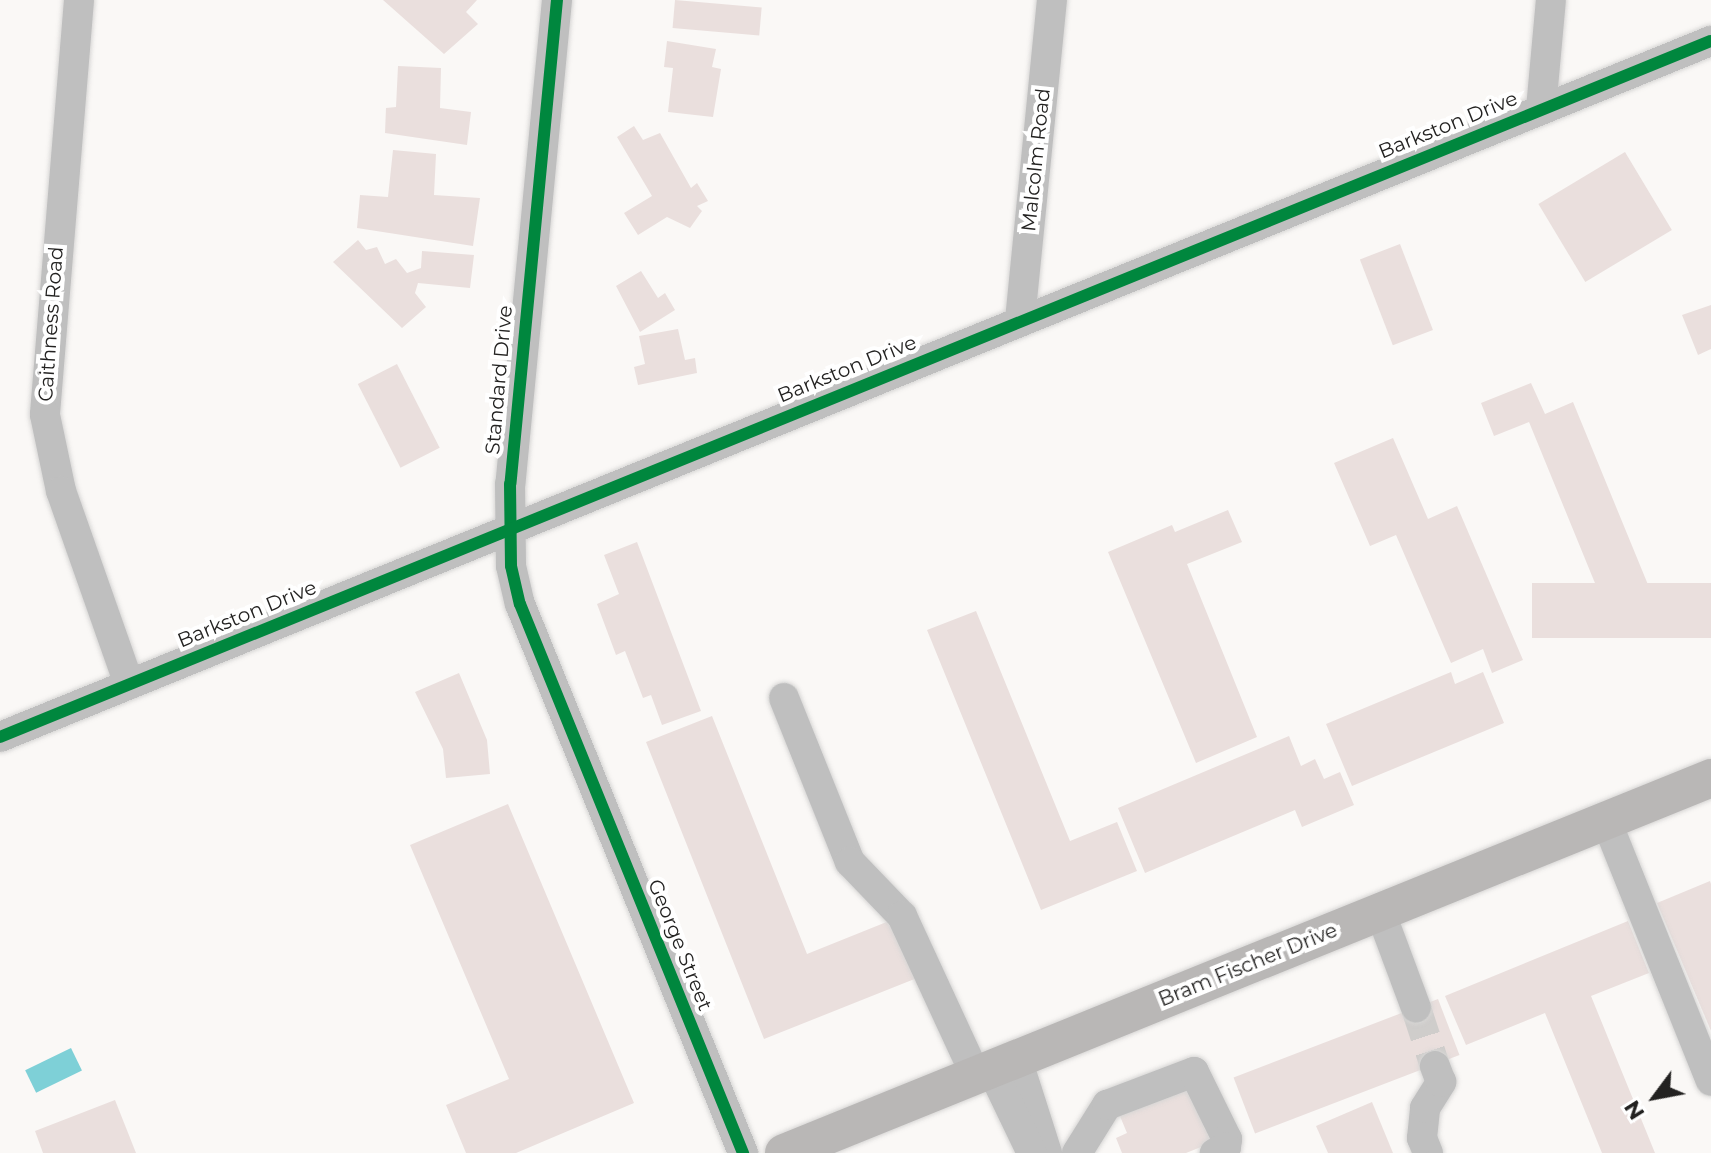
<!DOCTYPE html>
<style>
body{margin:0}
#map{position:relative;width:1711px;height:1153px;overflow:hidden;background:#faf8f6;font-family:Montserrat,sans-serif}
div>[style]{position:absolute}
.water>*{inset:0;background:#7ed0d7;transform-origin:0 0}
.building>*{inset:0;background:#eadfdd;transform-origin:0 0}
.minor-tunnel>*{height:30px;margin-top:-15px;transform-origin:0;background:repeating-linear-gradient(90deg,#cfcdcb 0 30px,transparent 0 45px)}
.roads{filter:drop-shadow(0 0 2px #d7d6d5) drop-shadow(0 0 2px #d7d6d5)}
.minor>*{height:30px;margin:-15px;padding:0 15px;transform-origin:15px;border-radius:15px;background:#bfbfbf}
.major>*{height:38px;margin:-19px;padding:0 19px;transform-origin:19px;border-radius:19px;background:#b9b7b6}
.cycleway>*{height:12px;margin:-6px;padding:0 6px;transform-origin:6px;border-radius:6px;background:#00873e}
span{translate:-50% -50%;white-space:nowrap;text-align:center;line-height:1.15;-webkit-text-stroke:8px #fff;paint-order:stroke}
.street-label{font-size:20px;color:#232221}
.north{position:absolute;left:1615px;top:1057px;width:80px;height:80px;-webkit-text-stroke:6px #fff;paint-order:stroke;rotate:238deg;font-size:22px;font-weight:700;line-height:32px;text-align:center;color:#232221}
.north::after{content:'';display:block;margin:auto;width:28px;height:36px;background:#232221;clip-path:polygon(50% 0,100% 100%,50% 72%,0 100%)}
</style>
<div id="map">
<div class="water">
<div style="left:71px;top:1048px;width:25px;height:51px;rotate:64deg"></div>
</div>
<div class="building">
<div style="clip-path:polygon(383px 0,477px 0,466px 12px,478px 24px,444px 54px)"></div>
<div style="left:675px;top:0;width:87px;height:28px;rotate:5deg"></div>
<div style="clip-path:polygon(667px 41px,716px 49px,712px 67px,721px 69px,713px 117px,668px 112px,673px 68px,664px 67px)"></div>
<div style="clip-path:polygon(398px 66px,441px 68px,440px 108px,471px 112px,467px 145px,385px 133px,386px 108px,396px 107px)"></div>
<div style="clip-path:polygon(634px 126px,643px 140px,660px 133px,691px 188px,697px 183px,708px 201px,697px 206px,702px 211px,690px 228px,667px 217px,638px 235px,624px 213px,652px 196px,617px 137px)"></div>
<div style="clip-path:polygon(393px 150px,436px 154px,434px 195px,480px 198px,473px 246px,357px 228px,360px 195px,388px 197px)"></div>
<div style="left:1625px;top:152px;width:91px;height:101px;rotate:59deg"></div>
<div style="clip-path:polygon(358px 240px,366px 250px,377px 247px,385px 264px,396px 259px,407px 273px,421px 268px,422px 251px,474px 255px,470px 288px,418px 283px,415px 293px,426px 307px,402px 328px,333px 262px)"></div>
<div style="left:1400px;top:244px;width:92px;height:43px;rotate:69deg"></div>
<div style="clip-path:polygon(641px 271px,658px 298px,665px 293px,675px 310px,640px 332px,616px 286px)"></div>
<div style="clip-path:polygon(1711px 305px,1711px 349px,1698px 355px,1682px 315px)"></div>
<div style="clip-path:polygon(678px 329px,685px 360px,695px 358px,697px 373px,638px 385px,634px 367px,645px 364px,639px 336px)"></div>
<div style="left:397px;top:364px;width:94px;height:44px;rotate:63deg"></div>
<div style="clip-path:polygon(1531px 383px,1545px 414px,1573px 402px,1651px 592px,1606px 610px,1529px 422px,1494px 436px,1481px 403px)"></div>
<div style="clip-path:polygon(1393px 438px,1428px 519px,1457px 506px,1523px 660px,1492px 673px,1483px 649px,1451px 663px,1396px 535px,1370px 546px,1334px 463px)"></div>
<div style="clip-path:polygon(1228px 510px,1242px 542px,1187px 564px,1257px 737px,1196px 763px,1108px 552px,1172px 525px,1175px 532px)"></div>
<div style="clip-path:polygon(637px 542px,701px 711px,662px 725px,651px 695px,643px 698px,625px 651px,616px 655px,597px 604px,619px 594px,604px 555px)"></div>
<div style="left:1711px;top:583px;width:55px;height:179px;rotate:90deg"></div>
<div style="clip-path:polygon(976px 611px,1070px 841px,1117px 822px,1137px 871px,1041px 910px,927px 630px)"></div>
<div style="clip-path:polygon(1451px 672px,1455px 684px,1483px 672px,1504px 723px,1352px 786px,1326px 724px)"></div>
<div style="clip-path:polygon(459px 673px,487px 740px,490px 774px,446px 778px,443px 749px,415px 692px)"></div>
<div style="clip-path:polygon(712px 716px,807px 954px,894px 919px,917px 978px,764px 1039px,646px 742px)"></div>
<div style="clip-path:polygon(1289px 736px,1301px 766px,1315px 759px,1324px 779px,1340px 772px,1354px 805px,1302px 827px,1295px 810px,1145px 873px,1118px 808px)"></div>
<div style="clip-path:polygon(508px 804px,634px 1103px,516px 1153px,466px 1153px,446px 1105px,509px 1079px,410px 845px)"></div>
<div style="clip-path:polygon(1710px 881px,1711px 884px,1711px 1031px,1657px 903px)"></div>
<div style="clip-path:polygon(1628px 921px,1649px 973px,1591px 996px,1655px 1153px,1602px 1153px,1545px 1013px,1466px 1045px,1445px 996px)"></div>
<div style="left:1438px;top:999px;width:60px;height:219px;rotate:69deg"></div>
<div style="clip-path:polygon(1190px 1078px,1216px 1141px,1186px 1153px,1122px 1153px,1116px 1138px,1127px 1133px,1117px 1109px)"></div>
<div style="clip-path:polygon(115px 1100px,136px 1153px,43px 1153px,35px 1131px)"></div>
<div style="clip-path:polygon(1372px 1102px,1393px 1153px,1328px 1153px,1316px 1126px)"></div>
</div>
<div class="minor-tunnel">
<div style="left:1416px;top:1008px;width:61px;rotate:71.9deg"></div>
</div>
<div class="roads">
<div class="minor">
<div style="left:79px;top:0;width:416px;rotate:94.7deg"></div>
<div style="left:45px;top:415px;width:78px;rotate:78.1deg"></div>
<div style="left:61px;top:491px;width:205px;rotate:70.6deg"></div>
<div style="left:557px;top:0;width:486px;rotate:95.5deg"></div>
<div style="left:510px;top:484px;width:82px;rotate:89.3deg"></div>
<div style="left:511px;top:566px;width:39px;rotate:77deg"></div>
<div style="left:520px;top:604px;width:593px;rotate:67.89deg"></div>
<div style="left:1541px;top:109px;width:109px;rotate:-84.8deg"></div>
<div style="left:1020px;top:320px;width:322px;rotate:-84.3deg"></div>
<div style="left:784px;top:698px;width:177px;rotate:68.1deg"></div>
<div style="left:850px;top:862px;width:75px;rotate:46.1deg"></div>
<div style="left:902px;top:916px;width:176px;rotate:65.2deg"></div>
<div style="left:0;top:737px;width:1847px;rotate:-22.14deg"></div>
<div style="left:1606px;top:820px;width:281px;rotate:68.1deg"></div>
<div style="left:1380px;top:911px;width:103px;rotate:69.6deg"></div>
<div style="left:1017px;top:1059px;width:99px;rotate:72.3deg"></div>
<div style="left:992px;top:1070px;width:92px;rotate:64.3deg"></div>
<div style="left:1077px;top:1153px;width:57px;rotate:-58deg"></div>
<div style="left:1107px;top:1105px;width:93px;rotate:-20.8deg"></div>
<div style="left:1194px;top:1072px;width:75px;rotate:63.8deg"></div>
<div style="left:1227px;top:1139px;width:8px;rotate:97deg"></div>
<div style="left:1226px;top:1147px;width:13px;rotate:151deg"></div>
<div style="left:1428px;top:1153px;width:16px;rotate:-112deg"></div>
<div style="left:1422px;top:1138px;width:30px;rotate:-84deg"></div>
<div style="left:1425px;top:1108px;width:31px;rotate:-58deg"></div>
<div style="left:1441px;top:1082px;width:17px;rotate:-111deg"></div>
</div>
<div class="major">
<div style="left:784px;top:1153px;width:1000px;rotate:-22.02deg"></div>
</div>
</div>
<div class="cycleway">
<div style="left:557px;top:0;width:486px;rotate:95.5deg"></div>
<div style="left:510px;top:484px;width:82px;rotate:89.3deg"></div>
<div style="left:511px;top:566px;width:39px;rotate:77deg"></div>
<div style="left:520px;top:604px;width:593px;rotate:67.89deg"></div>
<div style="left:0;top:737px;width:1847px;rotate:-22.14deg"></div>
</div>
<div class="street-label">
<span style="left:1448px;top:125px;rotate:-22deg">Barkston Drive</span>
<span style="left:1036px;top:160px;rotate:-84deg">Malcolm Road</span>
<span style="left:51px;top:324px;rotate:-86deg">Caithness Road</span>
<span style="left:847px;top:369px;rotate:-22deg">Barkston Drive</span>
<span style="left:499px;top:380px;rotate:-85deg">Standard Drive</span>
<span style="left:247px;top:614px;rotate:-22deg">Barkston Drive</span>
<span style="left:680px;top:945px;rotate:68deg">George Street</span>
<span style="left:1248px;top:965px;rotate:-22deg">Bram Fischer Drive</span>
</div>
<div class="north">N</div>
</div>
